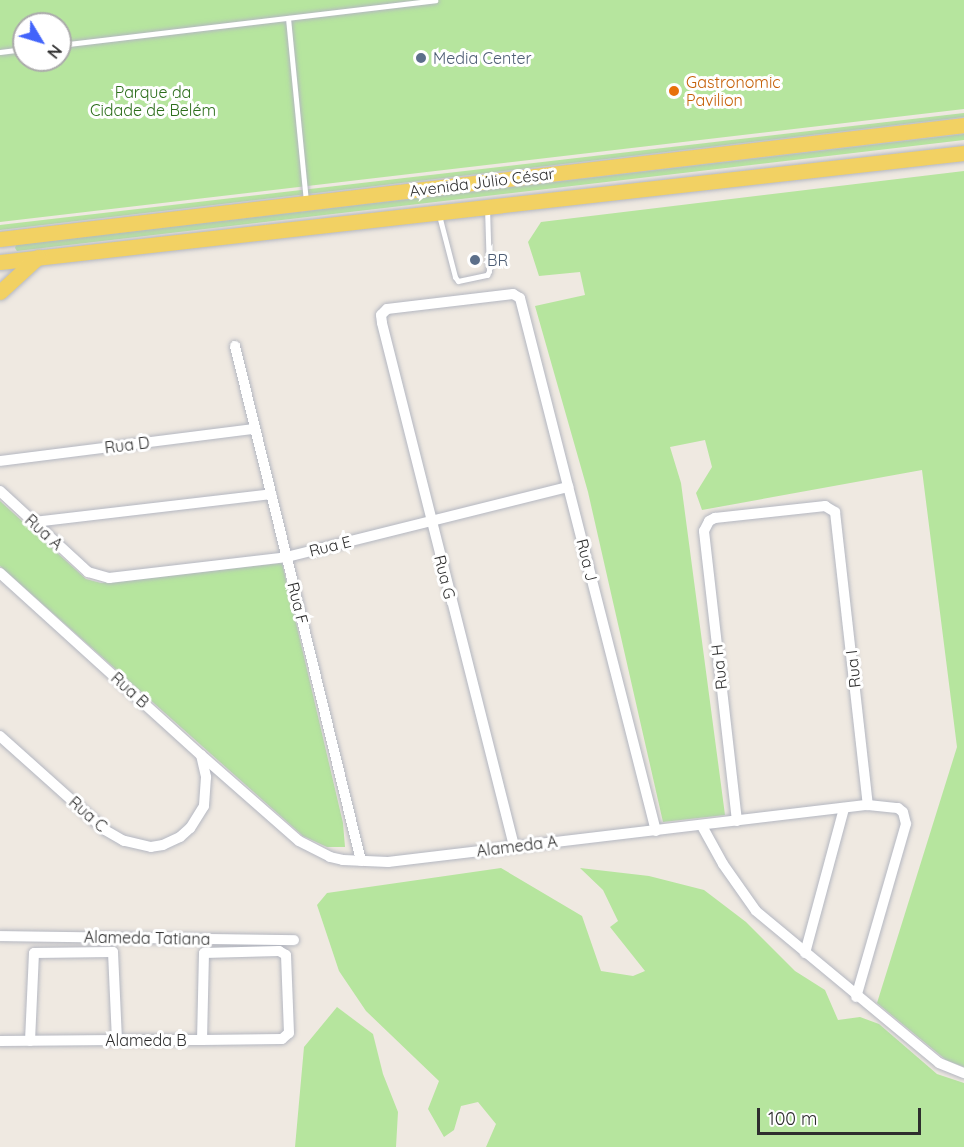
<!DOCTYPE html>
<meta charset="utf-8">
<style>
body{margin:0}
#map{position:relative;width:964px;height:1147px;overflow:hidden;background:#efe9e1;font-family:Quicksand,sans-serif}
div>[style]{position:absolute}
.green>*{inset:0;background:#b6e59e}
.roads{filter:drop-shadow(0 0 2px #b4b7c1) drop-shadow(0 0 2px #b4b7c1)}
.service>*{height:5px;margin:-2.5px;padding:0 2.5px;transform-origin:2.5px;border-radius:2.5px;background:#fff}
.minor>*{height:10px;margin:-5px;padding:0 5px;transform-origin:5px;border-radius:5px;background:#fff}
.primary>*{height:15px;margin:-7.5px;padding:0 7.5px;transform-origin:7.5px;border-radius:7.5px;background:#f2d163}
.dots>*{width:16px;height:16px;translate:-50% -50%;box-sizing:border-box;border:3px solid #fff;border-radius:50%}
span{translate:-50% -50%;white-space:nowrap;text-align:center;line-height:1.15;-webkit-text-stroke:6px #fff;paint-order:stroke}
.service-label{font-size:16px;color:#4e5e75}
.left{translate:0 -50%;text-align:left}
.food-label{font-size:16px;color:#c56008}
.park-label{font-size:16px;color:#2c6e1b}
.street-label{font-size:16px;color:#2e2e2e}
.north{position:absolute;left:12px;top:12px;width:60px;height:60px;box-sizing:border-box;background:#fff;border:2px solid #ababab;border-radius:50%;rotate:128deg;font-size:16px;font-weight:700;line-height:24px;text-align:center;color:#2e2e2e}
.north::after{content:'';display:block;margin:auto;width:21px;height:27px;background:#4264fb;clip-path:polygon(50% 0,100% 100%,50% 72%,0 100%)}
.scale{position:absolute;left:757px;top:1108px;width:164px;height:27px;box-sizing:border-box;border:3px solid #2e2e2e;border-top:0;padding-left:8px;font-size:18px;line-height:21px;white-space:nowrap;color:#2e2e2e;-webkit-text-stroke:4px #fff;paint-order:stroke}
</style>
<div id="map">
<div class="green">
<div style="clip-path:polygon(evenodd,0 0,964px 0,964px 109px,0 222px,0 0,24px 24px,60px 24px,60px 60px,24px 60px,24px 24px)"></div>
<div style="clip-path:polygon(964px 113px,964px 117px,0 230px,0 225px)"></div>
<div style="clip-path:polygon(964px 134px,964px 140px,17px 251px,15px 248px,16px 245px)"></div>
<div style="clip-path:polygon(964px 171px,964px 1067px,946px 1060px,877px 1003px,957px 747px,922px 470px,702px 510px,696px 493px,712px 467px,705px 440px,670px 447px,681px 483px,725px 815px,663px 822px,588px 492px,535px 306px,585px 295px,580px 272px,539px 276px,528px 242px,541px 222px)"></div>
<div style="clip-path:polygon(0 501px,86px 579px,101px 583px,282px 563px,343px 823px,345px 847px,327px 847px,303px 836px,0 566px)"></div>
<div style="clip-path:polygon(501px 868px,582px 916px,601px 971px,633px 976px,645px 971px,610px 927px,618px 921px,603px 890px,580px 868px,649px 876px,704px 890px,746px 922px,795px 971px,825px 990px,838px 1020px,860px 1017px,879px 1024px,937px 1074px,964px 1083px,964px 1147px,486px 1147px,496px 1124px,478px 1102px,461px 1106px,454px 1130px,444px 1137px,428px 1109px,439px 1081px,366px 1011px,339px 971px,317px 905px,327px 893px)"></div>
<div style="clip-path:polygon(337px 1007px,373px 1034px,383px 1074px,398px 1112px,396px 1147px,295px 1147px,304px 1047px)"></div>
</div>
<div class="roads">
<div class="service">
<div style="left:288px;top:18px;width:184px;rotate:84.4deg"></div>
<div style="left:60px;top:45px;width:378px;rotate:-6.8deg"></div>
<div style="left:0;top:52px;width:24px;rotate:-7deg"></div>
<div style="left:439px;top:215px;width:64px;rotate:75.5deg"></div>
<div style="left:455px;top:277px;width:5px;rotate:53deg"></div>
<div style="left:458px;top:281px;width:30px;rotate:-12deg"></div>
<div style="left:487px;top:275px;width:4px;rotate:-63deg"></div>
<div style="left:489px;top:271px;width:63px;rotate:-91.8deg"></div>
</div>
<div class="minor">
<div style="left:235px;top:346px;width:530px;rotate:76.25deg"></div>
<div style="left:0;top:461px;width:257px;rotate:-7.2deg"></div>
<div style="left:0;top:491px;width:120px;rotate:42.6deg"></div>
<div style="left:88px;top:572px;width:22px;rotate:16deg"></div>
<div style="left:109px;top:578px;width:179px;rotate:-6.7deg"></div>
<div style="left:287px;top:557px;width:290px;rotate:-14deg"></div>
<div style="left:34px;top:522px;width:239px;rotate:-6.7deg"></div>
<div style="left:0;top:573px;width:271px;rotate:42.2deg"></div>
<div style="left:201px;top:755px;width:23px;rotate:77deg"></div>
<div style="left:206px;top:777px;width:29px;rotate:94deg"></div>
<div style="left:204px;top:806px;width:26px;rotate:122deg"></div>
<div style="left:190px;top:828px;width:13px;rotate:138deg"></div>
<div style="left:180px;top:837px;width:19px;rotate:155deg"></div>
<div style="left:163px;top:845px;width:12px;rotate:171deg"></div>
<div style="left:151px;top:847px;width:28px;rotate:-167deg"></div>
<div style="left:124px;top:841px;width:22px;rotate:-150deg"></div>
<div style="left:105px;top:830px;width:141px;rotate:-138.2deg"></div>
<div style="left:201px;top:755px;width:130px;rotate:41.3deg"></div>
<div style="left:299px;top:841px;width:35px;rotate:27deg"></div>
<div style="left:330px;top:857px;width:13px;rotate:13deg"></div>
<div style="left:343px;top:860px;width:45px;rotate:2.5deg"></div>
<div style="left:388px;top:862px;width:483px;rotate:-6.8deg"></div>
<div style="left:868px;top:805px;width:30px;rotate:6deg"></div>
<div style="left:898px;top:808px;width:6px;rotate:39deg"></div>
<div style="left:903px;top:812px;width:12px;rotate:76deg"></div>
<div style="left:906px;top:824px;width:180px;rotate:106.1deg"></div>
<div style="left:737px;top:821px;width:292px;rotate:-96.5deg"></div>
<div style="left:704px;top:531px;width:11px;rotate:-63deg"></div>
<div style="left:709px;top:521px;width:7px;rotate:-27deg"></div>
<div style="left:715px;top:518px;width:111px;rotate:-6.2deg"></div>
<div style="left:825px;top:506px;width:12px;rotate:31deg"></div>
<div style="left:835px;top:512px;width:295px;rotate:83.6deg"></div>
<div style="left:702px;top:826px;width:43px;rotate:61.1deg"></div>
<div style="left:723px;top:864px;width:57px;rotate:54.9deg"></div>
<div style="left:756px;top:911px;width:238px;rotate:39.7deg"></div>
<div style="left:939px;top:1063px;width:27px;rotate:22deg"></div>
<div style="left:514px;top:846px;width:539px;rotate:-104.17deg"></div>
<div style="left:382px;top:323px;width:8px;rotate:-97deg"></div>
<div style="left:381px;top:315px;width:8px;rotate:-45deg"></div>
<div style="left:387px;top:309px;width:127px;rotate:-6.8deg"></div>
<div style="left:513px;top:294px;width:8px;rotate:30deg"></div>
<div style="left:520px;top:298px;width:550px;rotate:75.69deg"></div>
<div style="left:0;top:936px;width:294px;rotate:0.8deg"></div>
<div style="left:805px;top:953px;width:150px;rotate:-74.9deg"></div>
<div style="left:0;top:1041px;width:117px;rotate:-0.5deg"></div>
<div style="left:117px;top:1040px;width:85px"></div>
<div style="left:202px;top:1040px;width:80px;rotate:-0.7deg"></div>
<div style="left:282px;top:1039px;width:9px;rotate:-41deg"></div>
<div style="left:289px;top:1033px;width:78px;rotate:-92.2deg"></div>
<div style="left:286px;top:955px;width:8px;rotate:-150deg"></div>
<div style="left:279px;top:951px;width:75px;rotate:178.5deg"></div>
<div style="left:204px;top:953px;width:87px;rotate:91.3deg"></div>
<div style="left:30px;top:1041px;width:88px;rotate:-87.4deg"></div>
<div style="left:34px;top:953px;width:79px;rotate:-0.7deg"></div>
<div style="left:113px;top:952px;width:88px;rotate:87.4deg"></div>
</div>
<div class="primary">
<div style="left:0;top:239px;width:971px;rotate:-6.74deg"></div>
<div style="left:0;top:262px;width:970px;rotate:-6.45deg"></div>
<div style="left:0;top:292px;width:52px;rotate:-42.6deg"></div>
</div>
</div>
<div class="dots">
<div style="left:421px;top:58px;background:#5c6f8a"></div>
<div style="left:674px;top:91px;background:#e8710a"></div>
<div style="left:475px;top:260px;background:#5c6f8a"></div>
</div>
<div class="service-label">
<span class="left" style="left:433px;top:58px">Media Center</span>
<span class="left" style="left:487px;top:260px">BR</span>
</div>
<div class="food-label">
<span class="left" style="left:686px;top:91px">Gastronomic<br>Pavilion</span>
</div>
<div class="park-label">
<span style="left:153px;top:101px">Parque da<br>Cidade de Belém</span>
</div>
<div class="street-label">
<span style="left:482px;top:182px;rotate:-7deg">Avenida Júlio César</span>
<span style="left:127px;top:445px;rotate:-7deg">Rua D</span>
<span style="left:44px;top:532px;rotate:42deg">Rua A</span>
<span style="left:330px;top:546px;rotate:-14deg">Rua E</span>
<span style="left:587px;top:560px;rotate:76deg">Rua J</span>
<span style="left:445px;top:577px;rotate:76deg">Rua G</span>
<span style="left:298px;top:603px;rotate:76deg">Rua F</span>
<span style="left:719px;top:667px;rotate:-96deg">Rua H</span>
<span style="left:853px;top:669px;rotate:-96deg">Rua I</span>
<span style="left:130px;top:690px;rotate:42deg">Rua B</span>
<span style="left:88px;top:814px;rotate:41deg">Rua C</span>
<span style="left:517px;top:846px;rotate:-7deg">Alameda A</span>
<span style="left:147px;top:938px;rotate:1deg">Alameda Tatiana</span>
<span style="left:146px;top:1040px">Alameda B</span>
</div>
<div class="north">N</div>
<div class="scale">100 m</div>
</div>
